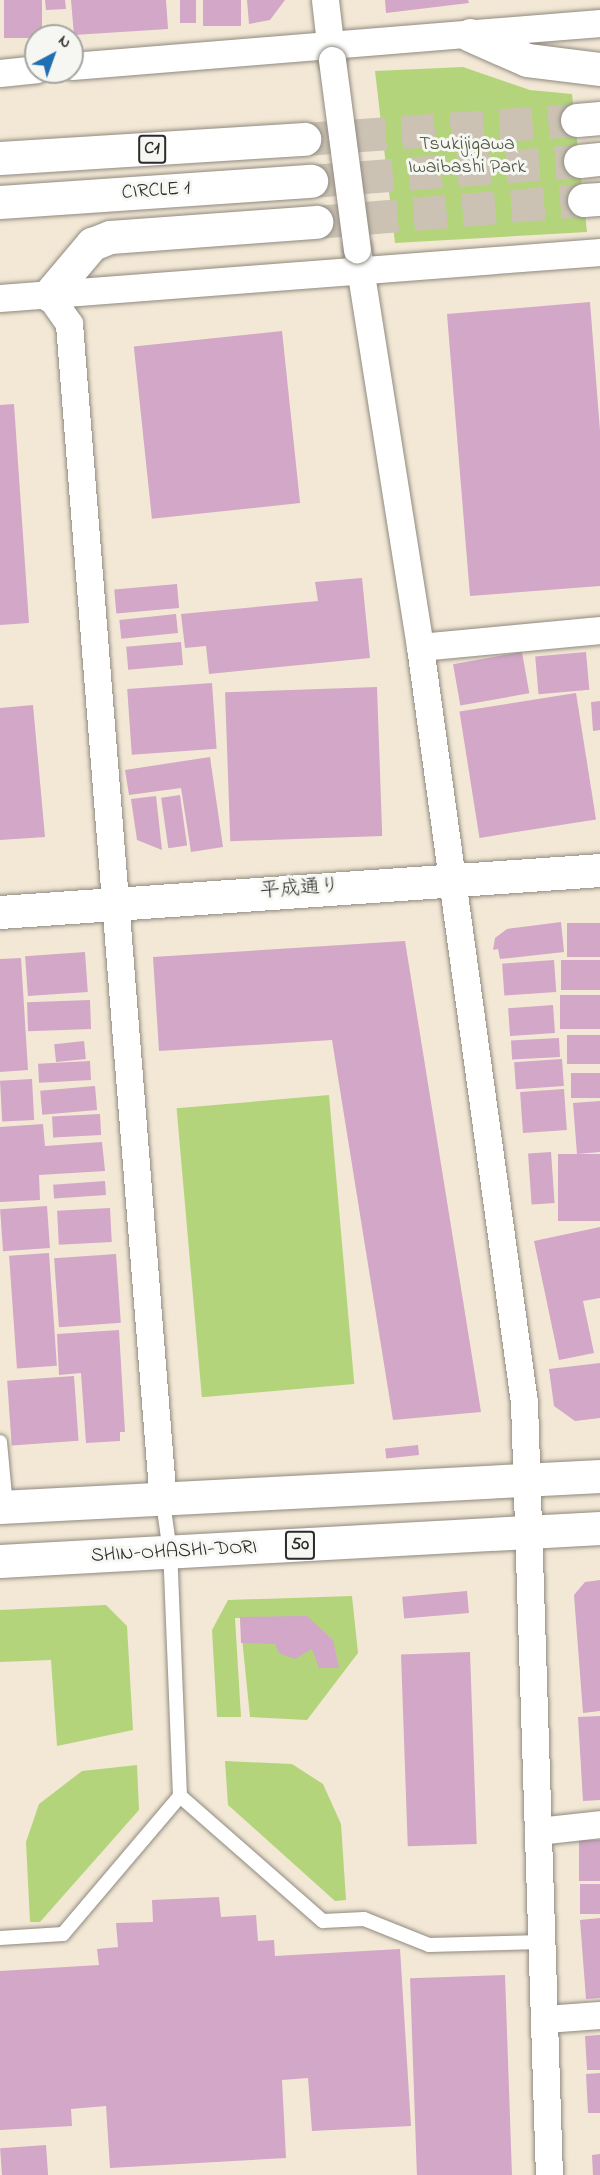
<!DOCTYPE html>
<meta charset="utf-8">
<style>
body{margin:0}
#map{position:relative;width:600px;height:2175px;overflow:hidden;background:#f3e8d5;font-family:"Indie Flower","Klee One",sans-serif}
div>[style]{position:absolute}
.green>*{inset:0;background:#b4d47c;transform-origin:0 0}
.building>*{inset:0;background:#d2a7c7;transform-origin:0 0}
.motorway-tunnel>*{height:33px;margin-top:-16.5px;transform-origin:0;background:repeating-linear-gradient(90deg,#cbc2b3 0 33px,transparent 0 49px)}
.roads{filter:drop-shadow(0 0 2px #8f8a80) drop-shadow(0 0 2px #8f8a80)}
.service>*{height:14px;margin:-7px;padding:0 7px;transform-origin:7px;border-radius:7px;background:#fff}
.minor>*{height:27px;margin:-13.5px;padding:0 13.5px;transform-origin:13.5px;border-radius:13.5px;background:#fff}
.tertiary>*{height:33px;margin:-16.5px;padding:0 16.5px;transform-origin:16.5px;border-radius:16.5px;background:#fff}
.primary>*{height:33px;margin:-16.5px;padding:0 16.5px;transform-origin:16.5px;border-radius:16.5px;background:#fff}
.motorway>*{height:33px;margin:-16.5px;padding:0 16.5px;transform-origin:16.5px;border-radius:16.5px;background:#fff}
.bridges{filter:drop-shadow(0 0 2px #8f8a80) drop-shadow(0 0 2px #8f8a80)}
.minor-bridge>*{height:27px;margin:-13.5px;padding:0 13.5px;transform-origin:13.5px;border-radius:13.5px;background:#fff}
span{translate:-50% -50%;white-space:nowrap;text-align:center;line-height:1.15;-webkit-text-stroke:6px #f6f6f2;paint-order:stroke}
.shield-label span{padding:2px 4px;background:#f6f6f2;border:2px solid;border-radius:4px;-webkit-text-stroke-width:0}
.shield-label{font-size:18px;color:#2b2b2b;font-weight:700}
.park-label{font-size:20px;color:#4d553f}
.street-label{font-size:20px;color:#2b2b2b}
.north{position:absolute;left:24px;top:24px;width:60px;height:60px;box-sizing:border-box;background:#f6f6f2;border:2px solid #a5a5a2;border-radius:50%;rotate:41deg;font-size:16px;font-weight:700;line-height:24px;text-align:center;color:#2b2b2b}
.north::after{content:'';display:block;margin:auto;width:21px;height:27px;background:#1f6fb2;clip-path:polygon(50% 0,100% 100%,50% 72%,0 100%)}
</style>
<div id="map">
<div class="green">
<div style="clip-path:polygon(463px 67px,530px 90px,572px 94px,587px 232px,395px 243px,375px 71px)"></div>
<div style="left:329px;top:1095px;width:290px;height:153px;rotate:85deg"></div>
<div style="clip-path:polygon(352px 1596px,358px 1653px,307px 1720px,250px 1717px,240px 1618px,235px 1618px,241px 1717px,217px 1717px,212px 1630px,228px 1600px)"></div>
<div style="clip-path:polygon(106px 1605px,127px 1626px,133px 1730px,57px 1746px,51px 1660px,0 1662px,0 1610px)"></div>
<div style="clip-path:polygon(225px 1761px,292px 1764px,323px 1784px,341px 1824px,346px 1900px,335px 1901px,228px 1805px)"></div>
<div style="clip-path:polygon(137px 1765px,139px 1810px,40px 1922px,30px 1922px,26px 1842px,39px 1804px,82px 1771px)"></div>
</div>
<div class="building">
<div style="left:4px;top:0;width:38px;height:38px"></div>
<div style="clip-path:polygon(45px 0,65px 0,66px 9px,46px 10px)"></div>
<div style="clip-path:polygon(71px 0,166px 0,168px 29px,74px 35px)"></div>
<div style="left:180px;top:0;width:16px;height:23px"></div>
<div style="left:203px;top:0;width:38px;height:26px"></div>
<div style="clip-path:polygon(247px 0,285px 0,270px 20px,249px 24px)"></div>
<div style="clip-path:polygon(385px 0,468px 0,469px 3px,386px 13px)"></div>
<div style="clip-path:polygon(590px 302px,600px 431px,600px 586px,470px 596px,447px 314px)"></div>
<div style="left:282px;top:331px;width:173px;height:149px;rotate:84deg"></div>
<div style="clip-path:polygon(14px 404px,29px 623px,0 625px,0 405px)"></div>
<div style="clip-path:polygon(362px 578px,370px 658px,209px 674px,206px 646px,185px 648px,181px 614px,318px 601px,315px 582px)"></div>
<div style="left:177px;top:584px;width:24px;height:63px;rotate:85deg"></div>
<div style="left:176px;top:614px;width:19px;height:57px;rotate:84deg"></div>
<div style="left:181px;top:642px;width:23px;height:55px;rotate:85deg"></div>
<div style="left:522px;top:652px;width:42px;height:70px;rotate:80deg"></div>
<div style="left:586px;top:652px;width:38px;height:51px;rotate:85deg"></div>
<div style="left:212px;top:683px;width:66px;height:85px;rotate:86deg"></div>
<div style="left:377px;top:687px;width:149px;height:152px;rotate:88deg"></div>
<div style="left:576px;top:693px;width:128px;height:118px;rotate:81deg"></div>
<div style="clip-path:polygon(600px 701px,600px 730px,593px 731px,591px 702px)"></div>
<div style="clip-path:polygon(33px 705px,45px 837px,0 840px,0 708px)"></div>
<div style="clip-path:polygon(210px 757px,223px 847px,191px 852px,181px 788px,129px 795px,125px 770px)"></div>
<div style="left:180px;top:795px;width:51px;height:19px;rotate:82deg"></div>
<div style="clip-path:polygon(156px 796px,162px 850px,137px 840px,131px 799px)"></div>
<div style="clip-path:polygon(561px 922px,564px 952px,500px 959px,498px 949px,493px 950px,495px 938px,507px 929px)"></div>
<div style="left:600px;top:923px;width:34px;height:33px;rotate:90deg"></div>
<div style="clip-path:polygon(405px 941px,481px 1412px,393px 1420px,332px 1040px,159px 1051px,153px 957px)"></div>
<div style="left:85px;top:952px;width:40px;height:60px;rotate:86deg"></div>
<div style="clip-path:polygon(21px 958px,28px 1070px,0 1072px,0 959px)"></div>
<div style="left:554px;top:960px;width:32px;height:52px;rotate:86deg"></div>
<div style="left:600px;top:960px;width:30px;height:39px;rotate:90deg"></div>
<div style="left:600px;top:995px;width:34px;height:40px;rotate:90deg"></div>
<div style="left:90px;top:1000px;width:29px;height:63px;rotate:88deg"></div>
<div style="left:553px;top:1005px;width:28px;height:45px;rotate:86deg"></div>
<div style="left:600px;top:1035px;width:29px;height:33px;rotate:90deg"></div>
<div style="left:559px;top:1038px;width:19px;height:48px;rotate:87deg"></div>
<div style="left:84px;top:1041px;width:18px;height:30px;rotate:84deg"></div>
<div style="left:562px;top:1059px;width:27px;height:48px;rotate:86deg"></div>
<div style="left:90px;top:1061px;width:19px;height:52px;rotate:87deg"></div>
<div style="left:600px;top:1073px;width:25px;height:29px;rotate:90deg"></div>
<div style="left:32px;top:1079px;width:41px;height:32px;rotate:87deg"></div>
<div style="left:95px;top:1086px;width:24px;height:55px;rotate:85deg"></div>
<div style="left:564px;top:1089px;width:41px;height:44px;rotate:86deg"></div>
<div style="clip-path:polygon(600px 1101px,600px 1152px,577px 1154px,573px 1103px)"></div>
<div style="left:100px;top:1114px;width:21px;height:48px;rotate:87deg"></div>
<div style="clip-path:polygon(43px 1124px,45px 1146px,102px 1142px,105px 1171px,39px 1175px,40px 1200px,0 1202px,0 1127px)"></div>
<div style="left:551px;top:1152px;width:51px;height:23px;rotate:86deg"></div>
<div style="left:600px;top:1154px;width:67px;height:42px;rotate:90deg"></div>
<div style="left:105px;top:1181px;width:14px;height:52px;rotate:86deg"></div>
<div style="left:47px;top:1206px;width:42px;height:47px;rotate:86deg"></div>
<div style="left:110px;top:1208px;width:34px;height:53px;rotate:87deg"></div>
<div style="clip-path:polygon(600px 1227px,600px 1298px,583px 1301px,594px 1353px,559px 1360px,534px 1241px)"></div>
<div style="left:49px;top:1253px;width:113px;height:40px;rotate:86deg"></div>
<div style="left:116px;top:1254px;width:69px;height:62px;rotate:86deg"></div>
<div style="clip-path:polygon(119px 1330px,125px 1432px,120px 1432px,120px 1441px,86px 1443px,81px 1373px,59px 1375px,57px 1334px)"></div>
<div style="clip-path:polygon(600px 1363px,600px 1418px,575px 1421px,554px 1406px,549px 1369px)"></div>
<div style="left:74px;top:1376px;width:65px;height:67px;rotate:86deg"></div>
<div style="left:418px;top:1445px;width:10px;height:33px;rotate:84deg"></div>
<div style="clip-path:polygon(600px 1580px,600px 1711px,583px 1713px,574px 1595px,585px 1582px)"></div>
<div style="left:467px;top:1591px;width:22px;height:65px;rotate:85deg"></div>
<div style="clip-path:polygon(307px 1616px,333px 1640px,339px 1668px,319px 1668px,312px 1649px,295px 1659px,279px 1653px,275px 1644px,241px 1643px,240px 1617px)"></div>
<div style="left:470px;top:1652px;width:192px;height:69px;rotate:88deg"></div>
<div style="clip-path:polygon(600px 1716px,600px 1800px,583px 1801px,578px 1717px)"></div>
<div style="left:600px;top:1840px;width:41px;height:21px;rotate:90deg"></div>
<div style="left:580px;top:1884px;width:20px;height:30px"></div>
<div style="clip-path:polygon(219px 1897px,221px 1917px,256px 1915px,258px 1941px,274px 1940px,275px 1956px,400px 1949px,411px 2126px,312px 2131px,308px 2078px,282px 2080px,286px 2158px,110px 2168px,106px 2106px,71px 2109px,72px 2126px,0 2130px,0 1971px,99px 1965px,97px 1949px,118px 1947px,116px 1923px,153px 1922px,152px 1900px)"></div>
<div style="clip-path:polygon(600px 1918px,600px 1998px,586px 1999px,580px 1920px)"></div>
<div style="left:505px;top:1975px;width:200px;height:95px;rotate:88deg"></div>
<div style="clip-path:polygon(600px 2035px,600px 2070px,587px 2070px,585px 2036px)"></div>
<div style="clip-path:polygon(600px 2073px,600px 2113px,588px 2113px,586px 2074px)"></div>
<div style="left:46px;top:2145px;width:30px;height:46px;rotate:86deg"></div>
<div style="clip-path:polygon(600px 2154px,600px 2175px,593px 2175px,592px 2155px)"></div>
</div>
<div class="motorway-tunnel">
<div style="left:304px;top:139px;width:274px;rotate:-4deg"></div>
<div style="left:311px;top:181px;width:270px;rotate:-4.3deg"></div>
<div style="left:316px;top:222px;width:269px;rotate:-4.7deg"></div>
</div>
<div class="roads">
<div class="service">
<div style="left:0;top:1442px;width:65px;rotate:84.7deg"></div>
<div style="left:180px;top:1796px;width:190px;rotate:41.2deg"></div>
<div style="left:323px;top:1921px;width:41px;rotate:-2.8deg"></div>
<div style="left:364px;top:1919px;width:70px;rotate:21.8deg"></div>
<div style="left:429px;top:1945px;width:113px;rotate:-1.5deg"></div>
<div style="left:0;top:1938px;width:63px;rotate:-3.6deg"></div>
<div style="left:63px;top:1934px;width:181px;rotate:-49.7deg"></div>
<div style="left:180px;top:1796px;width:244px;rotate:-92.3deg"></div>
<div style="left:170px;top:1552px;width:50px;rotate:-98deg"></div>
</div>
<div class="minor">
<div style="left:325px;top:0;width:60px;rotate:83.3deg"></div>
<div style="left:72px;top:66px;width:530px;rotate:-4.66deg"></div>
<div style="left:0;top:73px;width:36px;rotate:-6deg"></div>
<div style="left:357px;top:249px;width:403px;rotate:81deg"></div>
<div style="left:420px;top:647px;width:762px;rotate:82.16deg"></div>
<div style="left:524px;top:1402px;width:773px;rotate:88.15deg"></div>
<div style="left:49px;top:295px;width:35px;rotate:55deg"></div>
<div style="left:69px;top:324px;width:1182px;rotate:85.44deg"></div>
<div style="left:0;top:298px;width:602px;rotate:-4.38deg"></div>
<div style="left:420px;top:647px;width:181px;rotate:-5.4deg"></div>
<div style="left:538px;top:1831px;width:62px;rotate:-6.4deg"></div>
<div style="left:545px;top:2019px;width:55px;rotate:-4.2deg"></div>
</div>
<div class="tertiary">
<div style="left:0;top:912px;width:601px;rotate:-4deg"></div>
</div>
<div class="primary">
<div style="left:0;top:1507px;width:601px;rotate:-2.96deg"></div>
<div style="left:0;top:1561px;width:601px;rotate:-3.15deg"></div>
</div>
<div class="motorway">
<div style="left:470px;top:35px;width:62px;rotate:23.7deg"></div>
<div style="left:527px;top:60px;width:74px;rotate:7deg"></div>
<div style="left:577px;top:120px;width:23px;rotate:-5deg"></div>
<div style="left:0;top:158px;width:305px;rotate:-3.6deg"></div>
<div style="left:580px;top:161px;width:20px;rotate:-6deg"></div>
<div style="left:584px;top:200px;width:16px;rotate:-4deg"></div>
<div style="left:0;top:202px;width:312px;rotate:-3.9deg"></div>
<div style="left:49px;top:295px;width:67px;rotate:-49.9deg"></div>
<div style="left:92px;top:244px;width:19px;rotate:-21deg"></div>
<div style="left:110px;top:237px;width:207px;rotate:-4.2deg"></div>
</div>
</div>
<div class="bridges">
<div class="minor-bridge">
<div style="left:332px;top:60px;width:191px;rotate:82.5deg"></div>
</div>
</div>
<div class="shield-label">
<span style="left:152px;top:149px">C1</span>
<span style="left:300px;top:1545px">50</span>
</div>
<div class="park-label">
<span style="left:467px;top:156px">Tsukijigawa<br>Iwaibashi Park</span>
</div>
<div class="street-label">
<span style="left:156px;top:191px;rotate:-4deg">CIRCLE 1</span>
<span style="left:300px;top:889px;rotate:-4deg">平成通り</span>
<span style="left:174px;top:1552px;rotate:-3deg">SHIN-OHASHI-DORI</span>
</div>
<div class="north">N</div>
</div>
